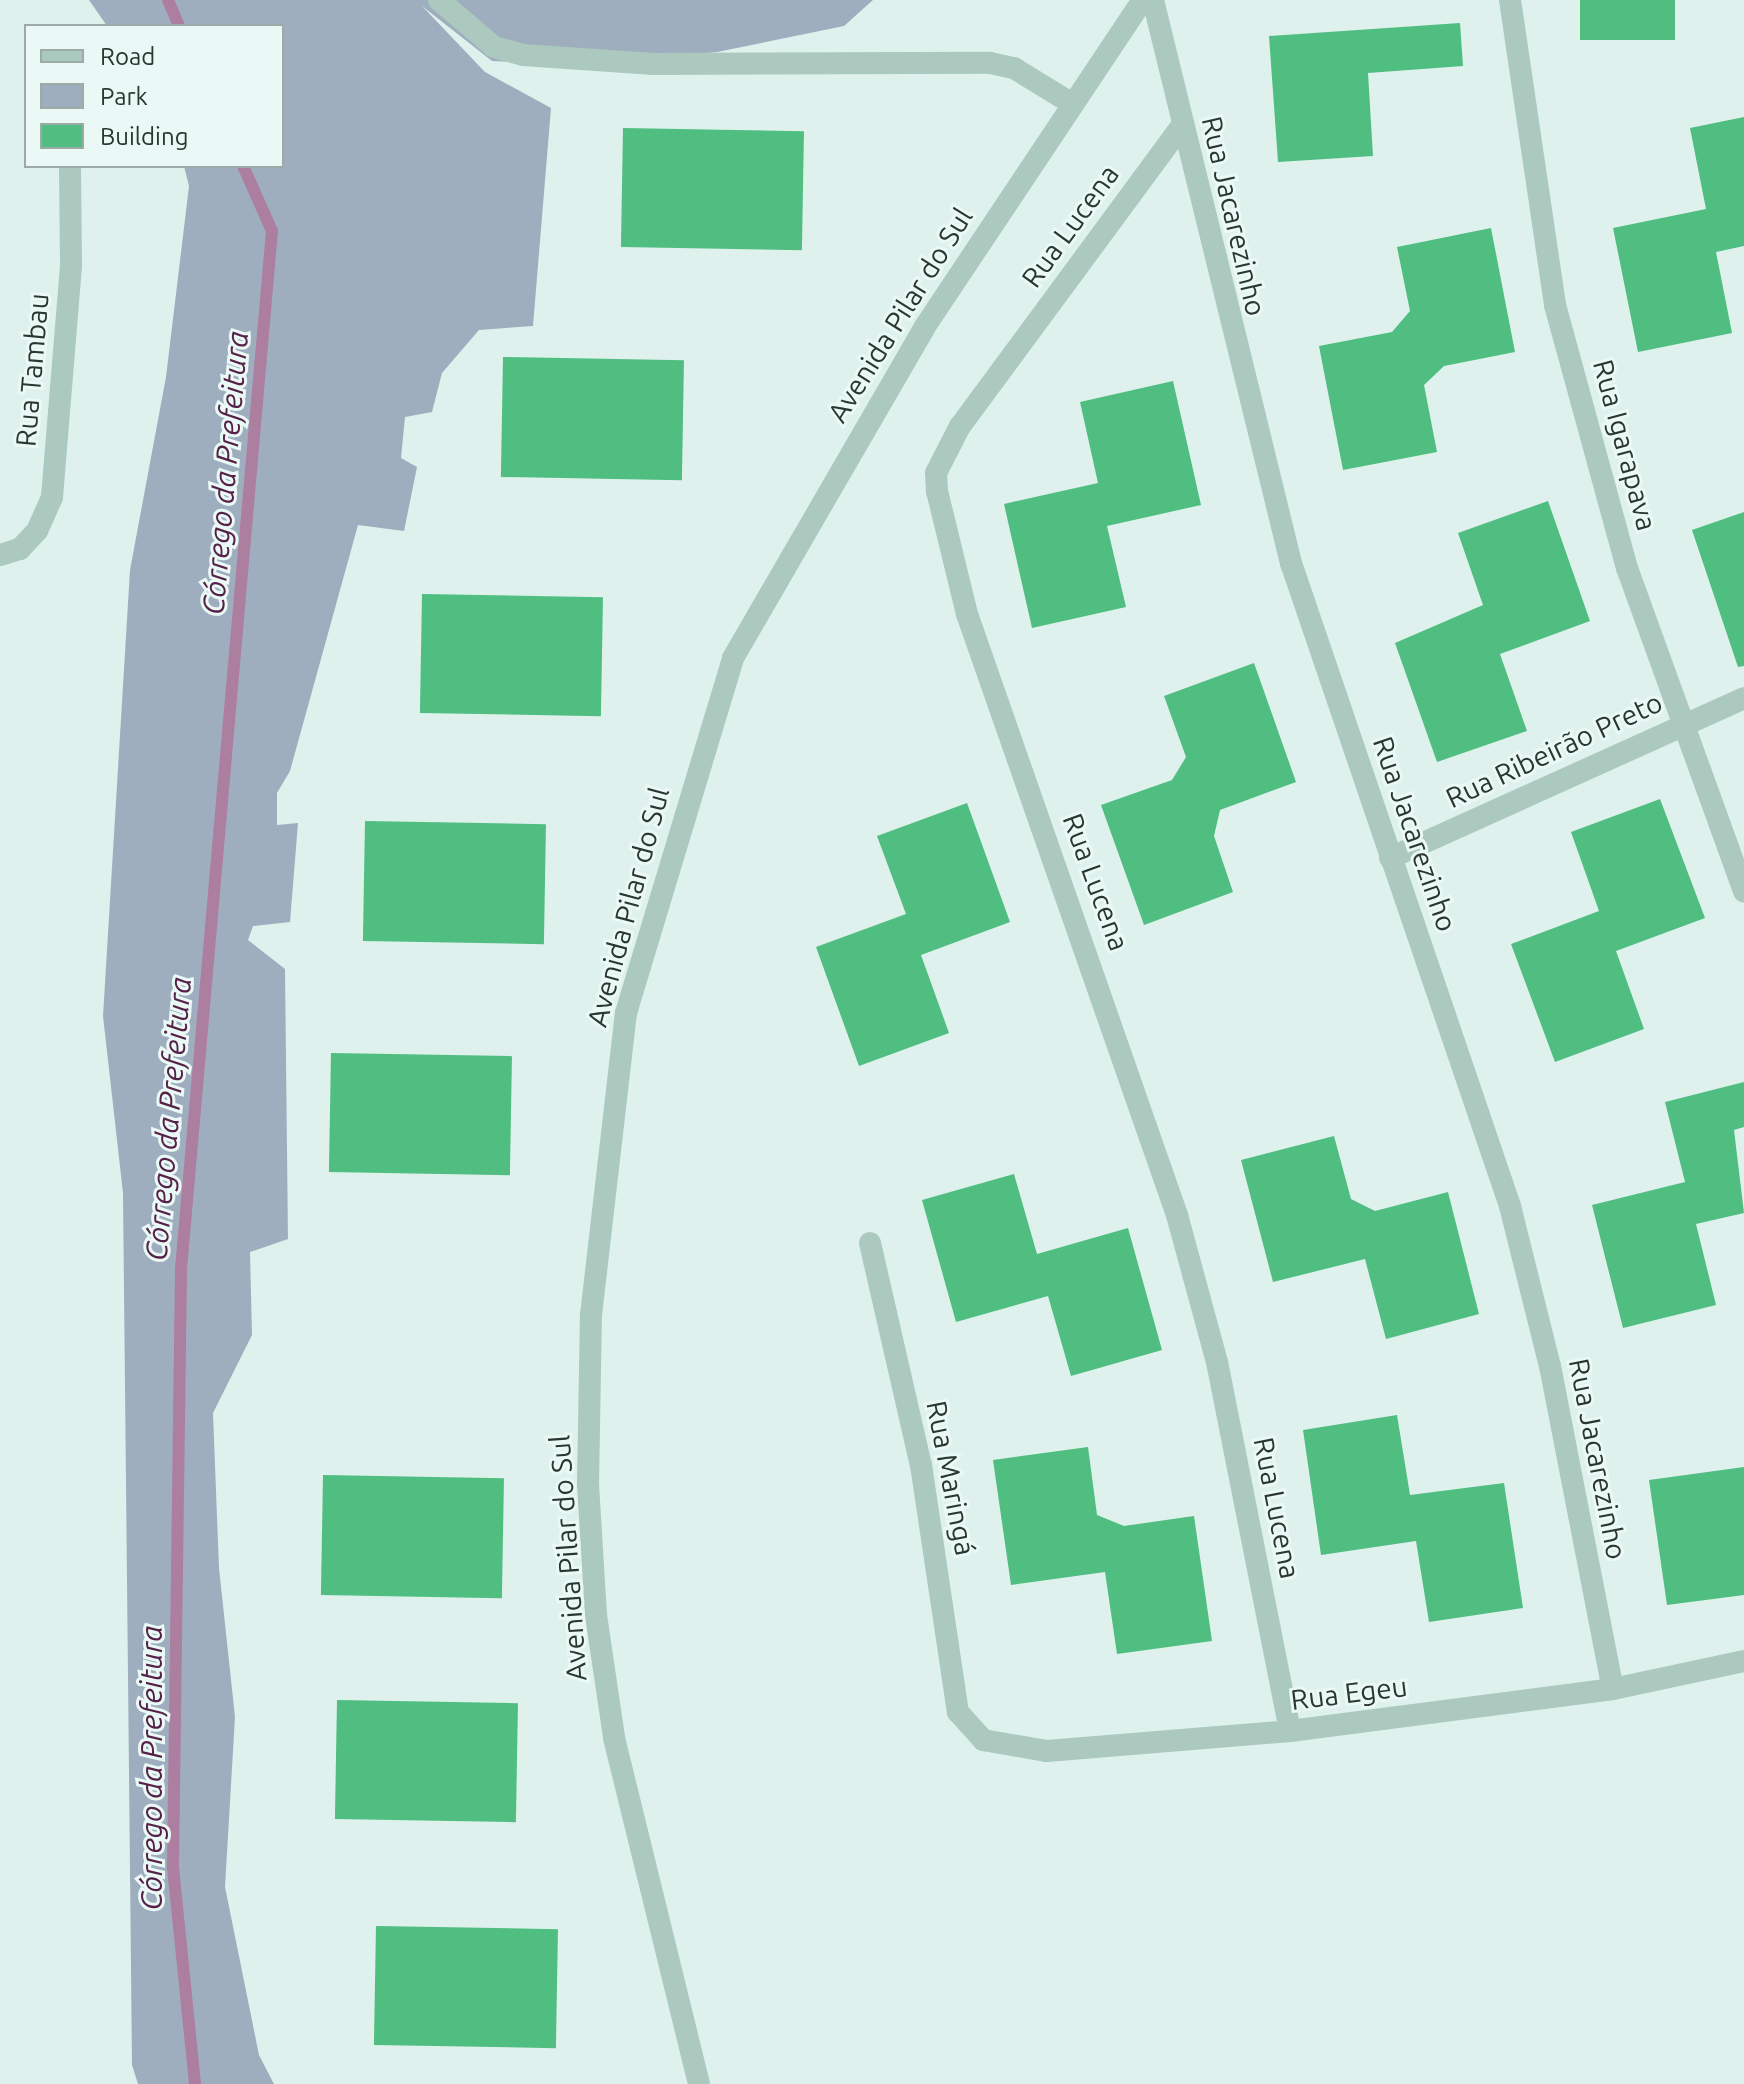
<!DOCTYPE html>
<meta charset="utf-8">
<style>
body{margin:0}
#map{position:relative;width:1744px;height:2084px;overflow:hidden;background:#def1ec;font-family:Ubuntu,sans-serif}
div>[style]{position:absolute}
.green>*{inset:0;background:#9faebf}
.stream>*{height:12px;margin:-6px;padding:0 6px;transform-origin:6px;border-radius:6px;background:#ac7fa1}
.building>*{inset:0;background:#4fbe80;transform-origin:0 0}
.service>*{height:22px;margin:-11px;padding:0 11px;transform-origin:11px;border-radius:11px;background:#abc9be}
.minor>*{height:22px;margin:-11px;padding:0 11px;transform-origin:11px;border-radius:11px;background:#abc9be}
span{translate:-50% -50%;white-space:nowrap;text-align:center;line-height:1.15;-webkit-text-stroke:6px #eaf9f5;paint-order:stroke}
.street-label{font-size:28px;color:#293730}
.water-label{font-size:30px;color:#562148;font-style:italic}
.legend{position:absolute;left:24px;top:24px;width:260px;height:144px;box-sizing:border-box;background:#eaf9f5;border:2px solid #9daba6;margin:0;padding:10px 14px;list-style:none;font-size:24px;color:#293730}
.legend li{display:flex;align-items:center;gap:16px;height:40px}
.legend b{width:40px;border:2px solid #9daba6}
</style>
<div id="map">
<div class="green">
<div style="clip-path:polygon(89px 0,873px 0,844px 26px,717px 52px,593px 65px,492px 61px,422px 6px,485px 72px,551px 108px,533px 326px,479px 330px,442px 373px,432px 412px,405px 417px,401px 458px,417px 467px,404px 531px,358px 525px,290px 771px,277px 793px,277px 825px,298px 823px,290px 922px,253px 926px,248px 940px,285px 969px,288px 1239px,250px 1252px,252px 1335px,213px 1413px,219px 1568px,235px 1717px,225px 1887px,259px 2055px,274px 2084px,138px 2084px,132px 2065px,123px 1193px,103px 1016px,130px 570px,166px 377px,189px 186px,184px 166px,282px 166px,282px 26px,107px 26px)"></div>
</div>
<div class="stream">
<div style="left:168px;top:0;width:28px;rotate:67deg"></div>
<div style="left:195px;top:2084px;width:219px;rotate:-95.8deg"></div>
<div style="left:173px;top:1866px;width:597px;rotate:-89.23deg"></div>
<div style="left:181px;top:1269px;width:1042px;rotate:-84.99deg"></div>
<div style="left:272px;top:231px;width:71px;rotate:-114deg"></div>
</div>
<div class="building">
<div style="left:1580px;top:0;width:95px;height:40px"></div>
<div style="clip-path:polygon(1460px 23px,1463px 66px,1368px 73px,1373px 156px,1278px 162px,1269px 36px)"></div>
<div style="clip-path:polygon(1744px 117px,1744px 246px,1716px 252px,1732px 333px,1638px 352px,1613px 228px,1706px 209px,1690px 128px)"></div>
<div style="left:623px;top:128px;width:181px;height:119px;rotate:1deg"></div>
<div style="clip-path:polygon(1491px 228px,1515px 352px,1444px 366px,1424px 385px,1437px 452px,1343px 470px,1319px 346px,1392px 332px,1410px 311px,1397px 247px)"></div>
<div style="left:503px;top:357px;width:181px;height:120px;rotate:1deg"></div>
<div style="clip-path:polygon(1173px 381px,1201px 505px,1107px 526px,1126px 607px,1032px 628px,1004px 504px,1098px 483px,1080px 402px)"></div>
<div style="clip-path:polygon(1548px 501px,1590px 621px,1500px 654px,1527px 731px,1437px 762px,1395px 643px,1483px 605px,1458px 533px)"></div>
<div style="clip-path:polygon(1744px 512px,1744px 666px,1738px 667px,1692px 530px)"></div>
<div style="left:422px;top:594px;width:181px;height:119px;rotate:1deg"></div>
<div style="clip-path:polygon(1254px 663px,1296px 782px,1220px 810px,1214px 836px,1233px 892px,1144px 925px,1101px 805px,1172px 780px,1186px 757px,1164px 696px)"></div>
<div style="clip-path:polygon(1660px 799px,1705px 918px,1616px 951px,1644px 1029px,1555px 1062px,1511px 944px,1599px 911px,1571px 832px)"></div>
<div style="clip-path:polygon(967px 803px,1010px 922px,921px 955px,949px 1033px,859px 1066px,816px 947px,906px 914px,877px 836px)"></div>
<div style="left:365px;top:821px;width:181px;height:120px;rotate:1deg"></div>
<div style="left:331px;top:1053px;width:181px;height:119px;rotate:1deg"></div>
<div style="clip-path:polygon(1744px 1082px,1744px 1127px,1734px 1130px,1744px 1213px,1696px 1224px,1716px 1305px,1623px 1328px,1592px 1205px,1685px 1182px,1665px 1102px)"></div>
<div style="clip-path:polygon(1334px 1136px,1351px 1199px,1375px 1211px,1448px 1192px,1479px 1314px,1386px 1339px,1365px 1259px,1273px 1282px,1241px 1160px)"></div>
<div style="clip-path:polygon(1014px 1174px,1037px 1254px,1128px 1228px,1162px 1350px,1071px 1376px,1048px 1296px,956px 1322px,922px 1200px)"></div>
<div style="clip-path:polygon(1397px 1415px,1410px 1495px,1504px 1483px,1523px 1608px,1429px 1622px,1416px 1541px,1321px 1555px,1303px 1430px)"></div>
<div style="clip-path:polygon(1088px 1447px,1097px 1515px,1124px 1526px,1194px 1516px,1212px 1641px,1117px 1654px,1105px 1572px,1011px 1585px,993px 1460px)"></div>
<div style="clip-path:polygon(1744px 1467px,1744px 1595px,1667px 1605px,1649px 1480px)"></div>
<div style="left:323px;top:1475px;width:181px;height:120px;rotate:1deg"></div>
<div style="left:337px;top:1700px;width:181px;height:119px;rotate:1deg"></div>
<div style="left:376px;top:1926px;width:182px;height:119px;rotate:1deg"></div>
</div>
<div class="service">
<div style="left:439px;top:0;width:72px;rotate:40.5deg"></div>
<div style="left:494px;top:47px;width:30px;rotate:15deg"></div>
<div style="left:523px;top:55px;width:131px;rotate:3.9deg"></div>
<div style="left:654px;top:64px;width:336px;rotate:-0.2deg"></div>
<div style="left:990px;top:63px;width:25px;rotate:12deg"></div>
<div style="left:1014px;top:68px;width:67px;rotate:31.6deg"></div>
</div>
<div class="minor">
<div style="left:1153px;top:0;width:580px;rotate:76.23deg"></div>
<div style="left:1291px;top:563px;width:679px;rotate:71.19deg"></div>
<div style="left:1510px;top:1206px;width:165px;rotate:76deg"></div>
<div style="left:1550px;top:1366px;width:329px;rotate:79deg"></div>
<div style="left:1510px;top:0;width:308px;rotate:81.6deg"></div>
<div style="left:1555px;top:305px;width:273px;rotate:74.7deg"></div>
<div style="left:1627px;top:568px;width:344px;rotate:70.1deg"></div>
<div style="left:1183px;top:124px;width:375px;rotate:126.4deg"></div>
<div style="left:960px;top:426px;width:53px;rotate:117.1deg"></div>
<div style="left:936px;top:473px;width:18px;rotate:87deg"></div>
<div style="left:937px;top:491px;width:127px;rotate:76.3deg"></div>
<div style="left:967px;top:614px;width:637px;rotate:70.74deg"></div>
<div style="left:1177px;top:1215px;width:152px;rotate:74.8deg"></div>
<div style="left:1217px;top:1362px;width:376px;rotate:78.8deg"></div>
<div style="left:0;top:555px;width:21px;rotate:-17deg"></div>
<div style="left:20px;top:549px;width:25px;rotate:-47deg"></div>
<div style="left:37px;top:531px;width:37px;rotate:-66deg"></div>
<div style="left:52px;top:497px;width:234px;rotate:-85.3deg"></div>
<div style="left:71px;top:264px;width:98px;rotate:-90.6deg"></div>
<div style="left:1390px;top:858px;width:388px;rotate:-24.3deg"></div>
<div style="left:870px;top:1243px;width:228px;rotate:77.1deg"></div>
<div style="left:921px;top:1465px;width:250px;rotate:81.5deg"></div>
<div style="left:958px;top:1712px;width:38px;rotate:48deg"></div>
<div style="left:983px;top:1740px;width:65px;rotate:9.8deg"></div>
<div style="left:1047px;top:1751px;width:244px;rotate:-4.7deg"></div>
<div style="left:1290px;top:1731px;width:326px;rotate:-7.4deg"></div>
<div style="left:1613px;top:1689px;width:134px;rotate:-12.1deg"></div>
<div style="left:699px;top:2084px;width:357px;rotate:-103.8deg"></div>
<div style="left:614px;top:1737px;width:123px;rotate:-98.4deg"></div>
<div style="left:596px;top:1615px;width:131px;rotate:-93.5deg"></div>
<div style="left:588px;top:1484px;width:169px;rotate:-89deg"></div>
<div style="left:591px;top:1315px;width:304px;rotate:-83.4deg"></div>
<div style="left:626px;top:1013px;width:371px;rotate:-73.2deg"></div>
<div style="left:733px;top:658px;width:381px;rotate:-59.9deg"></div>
<div style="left:924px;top:328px;width:394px;rotate:-56.3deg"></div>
</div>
<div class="street-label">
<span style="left:1234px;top:216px;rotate:77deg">Rua Jacarezinho</span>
<span style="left:1070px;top:226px;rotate:-54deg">Rua Lucena</span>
<span style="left:900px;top:315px;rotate:-58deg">Avenida Pilar do Sul</span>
<span style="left:32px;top:370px;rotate:-85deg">Rua Tambau</span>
<span style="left:1625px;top:445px;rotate:75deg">Rua Igarapava</span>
<span style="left:1554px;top:750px;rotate:-25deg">Rua Ribeirão Preto</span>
<span style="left:1415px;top:834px;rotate:71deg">Rua Jacarezinho</span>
<span style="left:1096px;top:882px;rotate:70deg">Rua Lucena</span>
<span style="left:628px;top:907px;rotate:-75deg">Avenida Pilar do Sul</span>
<span style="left:1598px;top:1459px;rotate:79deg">Rua Jacarezinho</span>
<span style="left:951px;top:1478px;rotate:79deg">Rua Maringá</span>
<span style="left:1277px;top:1508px;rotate:79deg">Rua Lucena</span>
<span style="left:568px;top:1558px;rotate:-94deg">Avenida Pilar do Sul</span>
<span style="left:1349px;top:1693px;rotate:-7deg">Rua Egeu</span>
</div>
<div class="water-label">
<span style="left:225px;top:473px;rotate:-85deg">Córrego da Prefeitura</span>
<span style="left:168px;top:1119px;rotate:-85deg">Córrego da Prefeitura</span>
<span style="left:151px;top:1768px;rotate:-90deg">Córrego da Prefeitura</span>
</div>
<ul class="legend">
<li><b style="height:10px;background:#abc9be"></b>Road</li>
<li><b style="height:22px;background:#9faebf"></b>Park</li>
<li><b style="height:22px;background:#4fbe80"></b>Building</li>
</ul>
</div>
